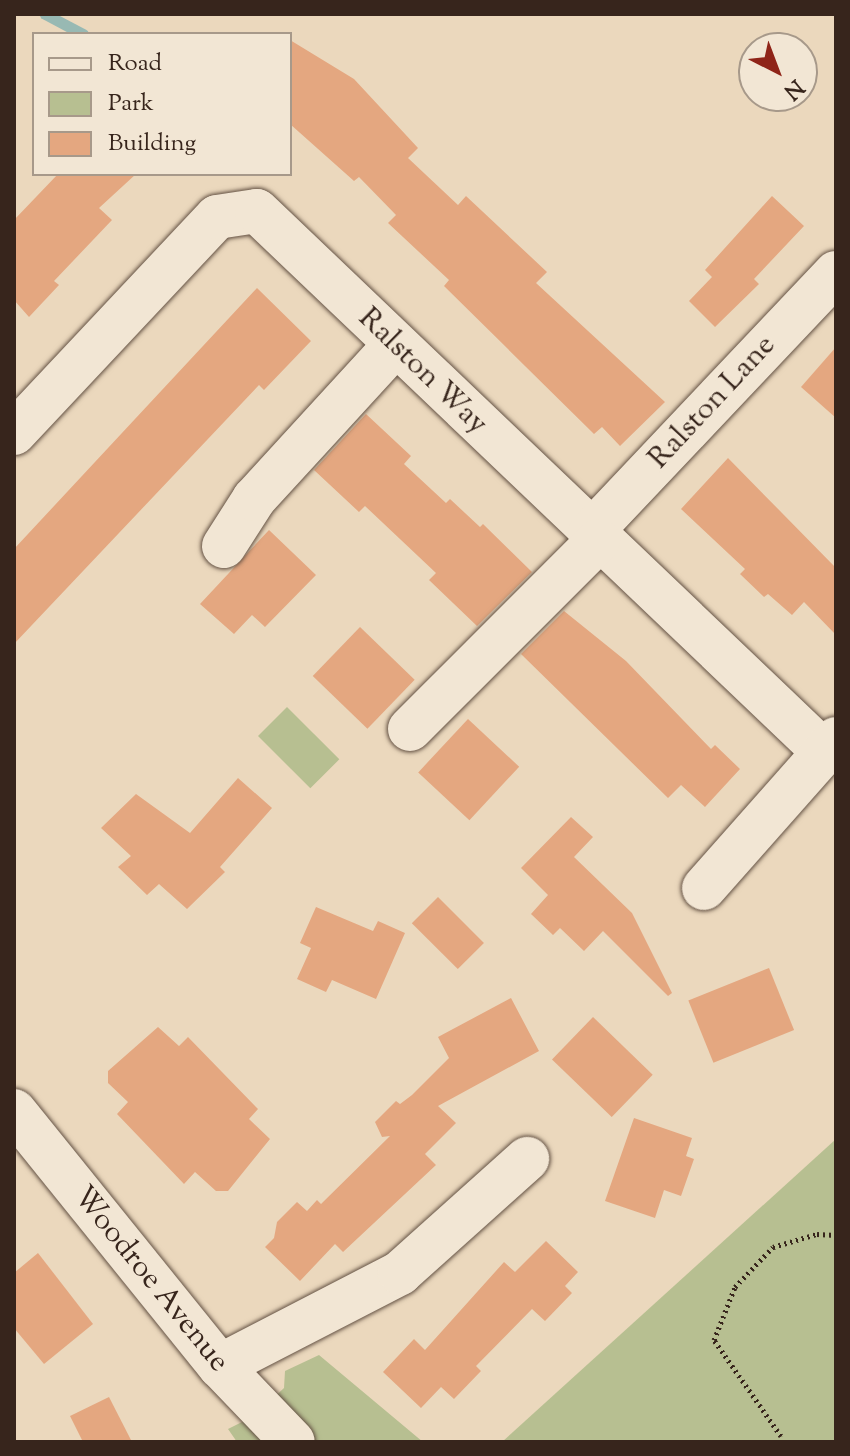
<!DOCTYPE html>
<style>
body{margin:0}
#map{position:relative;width:850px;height:1456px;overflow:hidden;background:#ebd8bd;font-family:"Sorts Mill Goudy",serif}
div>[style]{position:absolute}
.green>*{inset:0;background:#b7bf91;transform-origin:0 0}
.stream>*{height:11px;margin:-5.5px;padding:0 5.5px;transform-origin:5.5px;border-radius:5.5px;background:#98b9b3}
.building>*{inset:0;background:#e4a780;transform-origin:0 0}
.path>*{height:5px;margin-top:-2.5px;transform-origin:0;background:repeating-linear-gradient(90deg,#37251c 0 2px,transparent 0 6px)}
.roads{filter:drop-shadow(0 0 2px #645244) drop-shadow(0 0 2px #645244)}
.minor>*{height:44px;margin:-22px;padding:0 22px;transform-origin:22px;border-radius:22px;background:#f2e6d4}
span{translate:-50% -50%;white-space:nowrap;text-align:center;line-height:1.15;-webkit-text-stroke:6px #f2e6d4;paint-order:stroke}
.street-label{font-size:30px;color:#37251c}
.frame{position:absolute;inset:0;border:16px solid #37251c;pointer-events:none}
.legend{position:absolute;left:32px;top:32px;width:260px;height:144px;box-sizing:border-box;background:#f2e6d4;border:2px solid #a7998a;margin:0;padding:10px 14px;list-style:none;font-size:24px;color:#37251c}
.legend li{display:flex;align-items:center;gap:16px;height:40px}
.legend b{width:40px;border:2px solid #a7998a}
.north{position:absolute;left:738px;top:32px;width:80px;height:80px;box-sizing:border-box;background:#f2e6d4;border:2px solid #a7998a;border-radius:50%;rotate:138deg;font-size:22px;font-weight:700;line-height:32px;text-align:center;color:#37251c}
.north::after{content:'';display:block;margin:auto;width:28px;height:36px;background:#8f2418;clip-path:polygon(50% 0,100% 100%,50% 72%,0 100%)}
</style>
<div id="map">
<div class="green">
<div style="left:287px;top:707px;width:74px;height:41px;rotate:45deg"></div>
<div style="clip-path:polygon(836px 1139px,836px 1442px,502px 1442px)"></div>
<div style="clip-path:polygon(319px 1355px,423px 1442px,237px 1442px,228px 1429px,254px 1416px,284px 1388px,285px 1371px)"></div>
</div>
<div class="stream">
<div style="left:45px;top:14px;width:43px;rotate:27.8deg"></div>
</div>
<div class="building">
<div style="clip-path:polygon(290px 40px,354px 79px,418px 148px,408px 158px,458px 205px,466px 196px,547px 272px,536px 283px,665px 402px,620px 446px,602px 427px,594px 434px,444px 286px,449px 280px,388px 223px,396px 215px,359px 177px,354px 181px,290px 124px)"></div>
<div style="clip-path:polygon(58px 174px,136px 174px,99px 208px,112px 220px,54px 281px,59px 285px,29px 317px,14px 300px,14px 220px)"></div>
<div style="clip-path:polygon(772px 196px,804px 226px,754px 279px,759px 284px,715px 327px,689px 301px,712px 277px,705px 270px)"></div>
<div style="clip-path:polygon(257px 288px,311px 341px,264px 390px,259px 385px,14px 644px,14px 549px)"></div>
<div style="clip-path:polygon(836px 347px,836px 418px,801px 387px)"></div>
<div style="clip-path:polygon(366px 414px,411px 456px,404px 464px,446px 503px,450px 499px,480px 527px,483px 524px,532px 572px,477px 626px,429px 580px,436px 573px,365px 506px,359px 512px,314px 470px)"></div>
<div style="clip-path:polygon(728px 458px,836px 568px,836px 635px,804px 602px,792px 615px,768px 594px,764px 597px,740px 574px,745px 569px,681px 509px)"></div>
<div style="clip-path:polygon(269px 530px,316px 575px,265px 627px,252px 615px,234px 634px,200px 604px)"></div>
<div style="clip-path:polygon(564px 611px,626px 661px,711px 749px,715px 745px,740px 769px,705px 807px,681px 785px,668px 798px,521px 654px)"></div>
<div style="left:360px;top:627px;width:76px;height:68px;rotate:44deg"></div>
<div style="left:468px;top:719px;width:70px;height:73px;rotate:43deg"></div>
<div style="clip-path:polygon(238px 778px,272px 808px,220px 867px,225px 872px,187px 909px,159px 884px,147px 895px,118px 867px,131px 856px,101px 828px,136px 794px,190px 833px)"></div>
<div style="clip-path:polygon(571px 817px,593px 837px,574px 857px,632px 913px,672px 993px,668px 996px,603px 931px,584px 951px,560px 928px,553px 935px,531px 914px,548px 895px,521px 868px)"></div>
<div style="left:438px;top:897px;width:65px;height:37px;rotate:45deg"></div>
<div style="clip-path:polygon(316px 907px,373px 931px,378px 921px,405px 933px,376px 999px,332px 980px,326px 992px,297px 979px,311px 948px,300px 943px)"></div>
<div style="left:769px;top:968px;width:67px;height:87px;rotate:68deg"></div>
<div style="clip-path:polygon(511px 998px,539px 1051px,438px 1106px,456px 1123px,425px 1154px,436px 1165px,343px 1252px,335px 1244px,300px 1281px,265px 1247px,274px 1238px,277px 1222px,297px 1202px,307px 1211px,317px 1200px,321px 1204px,390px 1136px,382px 1137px,375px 1122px,396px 1101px,400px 1104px,412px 1095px,449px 1058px,438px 1037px)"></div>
<div style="left:593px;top:1017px;width:83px;height:59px;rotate:44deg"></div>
<div style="clip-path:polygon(158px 1027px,179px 1046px,188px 1037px,258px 1109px,249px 1119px,270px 1139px,228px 1191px,216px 1191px,195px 1172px,184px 1184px,117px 1114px,128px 1102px,108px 1083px,108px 1071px)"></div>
<div style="clip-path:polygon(634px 1118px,692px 1138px,686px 1156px,694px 1159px,681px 1196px,664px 1190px,655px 1218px,605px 1201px)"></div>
<div style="clip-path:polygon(546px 1241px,578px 1272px,565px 1286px,572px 1293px,545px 1321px,532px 1309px,476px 1366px,481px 1371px,454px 1399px,441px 1387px,421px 1408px,383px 1372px,414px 1339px,425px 1350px,504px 1262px,515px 1272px)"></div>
<div style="clip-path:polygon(38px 1253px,93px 1324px,44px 1364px,14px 1328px,14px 1273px)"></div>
<div style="clip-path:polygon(109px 1397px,132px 1442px,83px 1442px,70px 1416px)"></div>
</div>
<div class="path">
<div style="left:780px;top:1442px;width:6px;rotate:-81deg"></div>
<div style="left:781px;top:1436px;width:117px;rotate:-124.9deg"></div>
<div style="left:714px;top:1340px;width:57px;rotate:-68.4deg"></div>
<div style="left:735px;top:1287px;width:55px;rotate:-46.5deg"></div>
<div style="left:773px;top:1247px;width:46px;rotate:-16.5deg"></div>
<div style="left:817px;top:1234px;width:19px;rotate:3deg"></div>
</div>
<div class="roads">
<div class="minor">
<div style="left:14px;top:433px;width:296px;rotate:-46.8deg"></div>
<div style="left:217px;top:217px;width:40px;rotate:-8.5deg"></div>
<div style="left:257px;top:211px;width:781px;rotate:43.65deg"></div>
<div style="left:590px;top:533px;width:358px;rotate:-46.6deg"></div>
<div style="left:224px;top:546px;width:56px;rotate:-57.4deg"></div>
<div style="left:254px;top:499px;width:209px;rotate:-47.5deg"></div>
<div style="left:410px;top:729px;width:266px;rotate:-45deg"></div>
<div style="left:704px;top:888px;width:199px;rotate:-48.5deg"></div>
<div style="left:14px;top:1111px;width:328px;rotate:51.1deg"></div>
<div style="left:220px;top:1366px;width:105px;rotate:46.2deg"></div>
<div style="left:220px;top:1366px;width:203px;rotate:-27.3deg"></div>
<div style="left:400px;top:1273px;width:171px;rotate:-41.9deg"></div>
</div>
</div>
<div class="street-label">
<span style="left:422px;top:372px;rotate:44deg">Ralston Way</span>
<span style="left:713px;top:403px;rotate:-47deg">Ralston Lane</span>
<span style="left:150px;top:1280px;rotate:51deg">Woodroe Avenue</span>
</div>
<div class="frame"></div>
<ul class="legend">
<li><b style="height:10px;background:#f2e6d4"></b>Road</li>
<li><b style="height:22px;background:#b7bf91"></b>Park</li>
<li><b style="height:22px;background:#e4a780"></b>Building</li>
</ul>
<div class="north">N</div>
</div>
